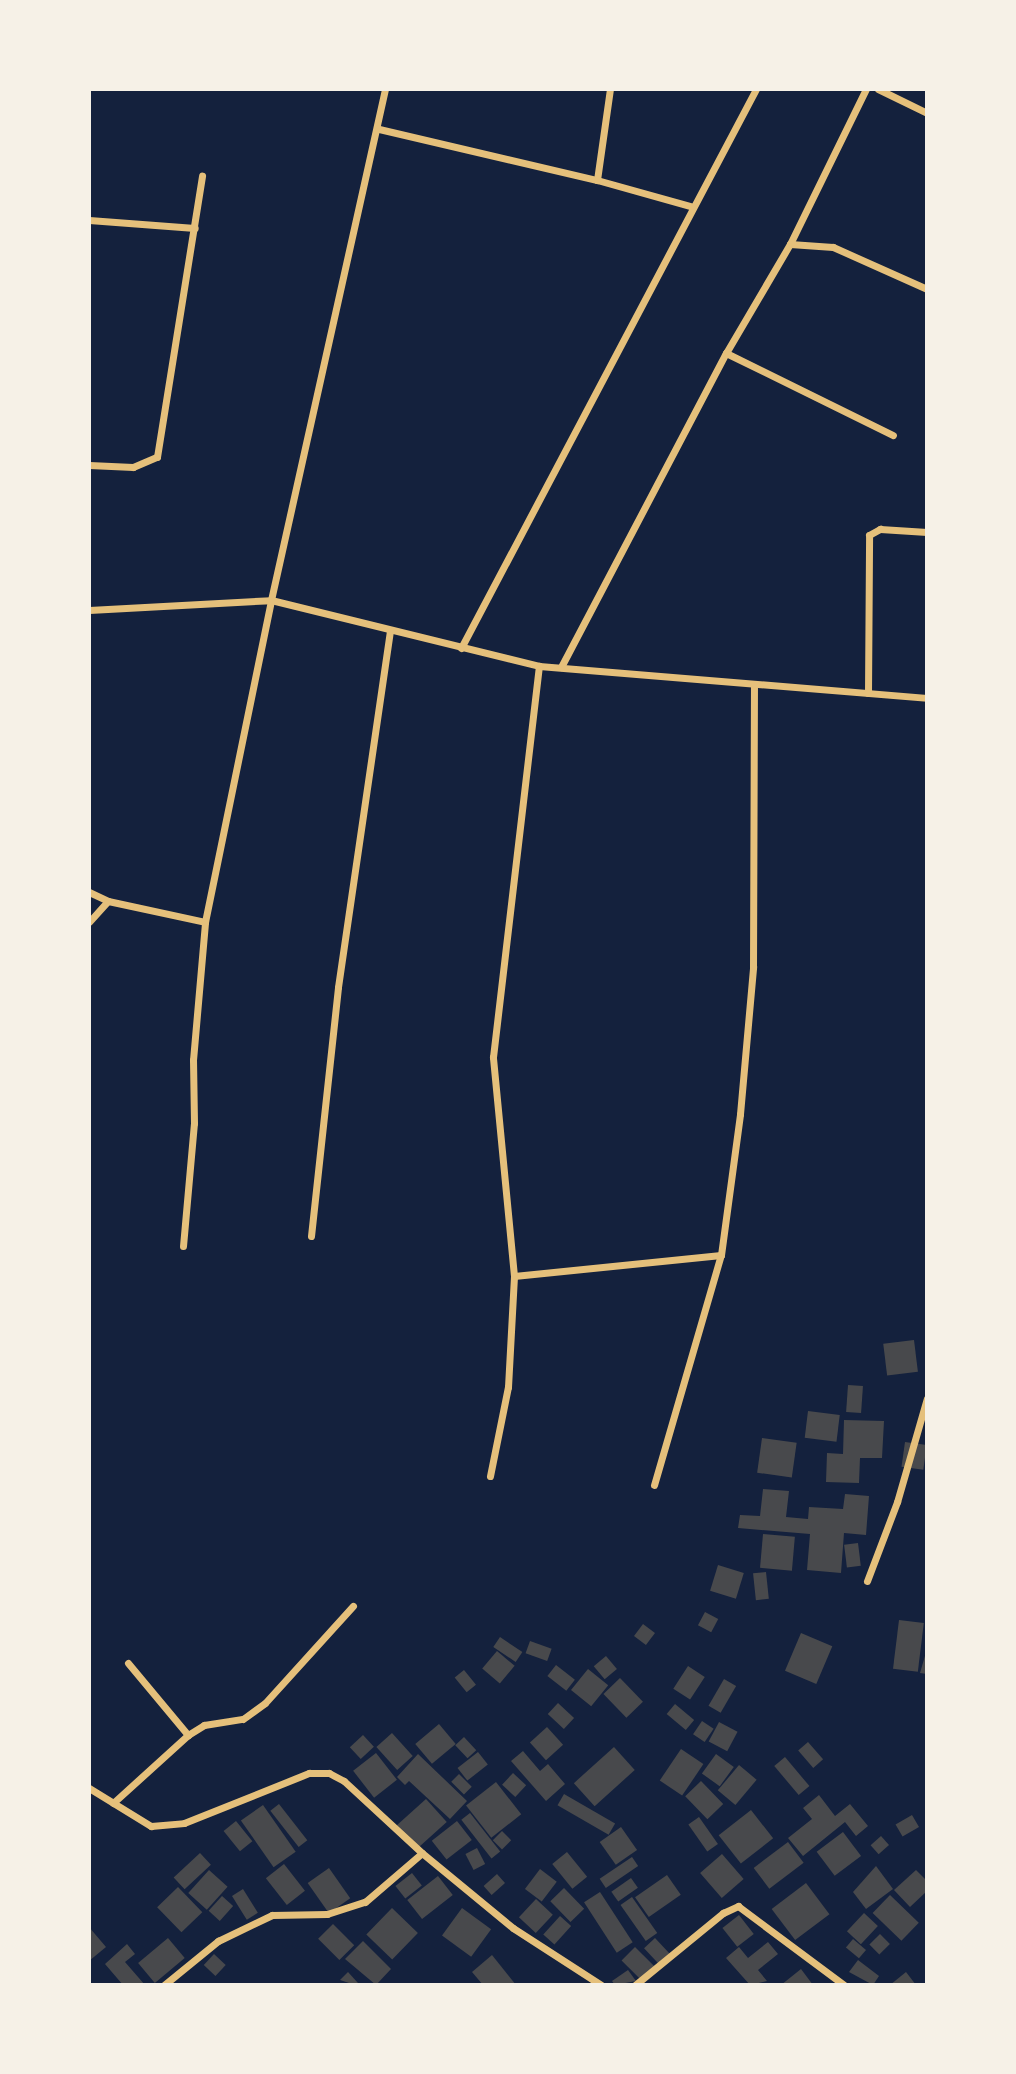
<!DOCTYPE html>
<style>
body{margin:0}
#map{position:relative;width:1016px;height:2074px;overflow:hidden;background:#14213d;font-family:Poppins,sans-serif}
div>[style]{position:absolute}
.building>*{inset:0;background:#48494c;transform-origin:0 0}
.minor>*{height:7px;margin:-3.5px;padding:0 3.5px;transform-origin:3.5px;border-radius:3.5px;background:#e5c07b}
span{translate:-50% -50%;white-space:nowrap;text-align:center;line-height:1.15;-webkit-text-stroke:7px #f6f1e7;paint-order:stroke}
.frame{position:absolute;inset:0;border:91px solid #f6f1e7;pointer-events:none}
</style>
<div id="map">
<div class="building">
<div style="left:914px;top:1340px;width:32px;height:31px;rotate:83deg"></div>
<div style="left:848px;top:1385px;width:15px;height:27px;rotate:4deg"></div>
<div style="left:808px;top:1411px;width:32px;height:27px;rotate:7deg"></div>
<div style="clip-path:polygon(844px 1420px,884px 1421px,882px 1458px,860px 1458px,859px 1483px,826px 1482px,827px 1453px,843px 1454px)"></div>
<div style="left:762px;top:1438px;width:35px;height:35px;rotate:8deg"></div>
<div style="left:905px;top:1442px;width:22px;height:25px;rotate:8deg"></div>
<div style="clip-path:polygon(763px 1489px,789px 1491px,786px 1517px,808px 1519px,809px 1507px,843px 1509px,845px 1494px,869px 1496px,866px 1535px,844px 1533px,841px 1573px,807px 1570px,810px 1534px,738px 1528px,740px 1515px,760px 1516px)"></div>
<div style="left:763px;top:1534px;width:32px;height:34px;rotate:5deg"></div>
<div style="left:858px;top:1543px;width:23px;height:14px;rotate:83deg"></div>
<div style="left:718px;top:1565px;width:27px;height:27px;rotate:17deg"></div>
<div style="left:766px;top:1572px;width:27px;height:13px;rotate:84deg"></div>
<div style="left:705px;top:1612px;width:15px;height:15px;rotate:28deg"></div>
<div style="left:899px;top:1620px;width:25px;height:49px;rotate:7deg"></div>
<div style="left:643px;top:1624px;width:15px;height:15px;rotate:37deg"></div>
<div style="left:801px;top:1633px;width:34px;height:41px;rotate:23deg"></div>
<div style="left:500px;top:1637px;width:27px;height:12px;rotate:34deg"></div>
<div style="left:530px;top:1641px;width:23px;height:13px;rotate:20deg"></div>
<div style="clip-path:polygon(927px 1649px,927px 1674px,920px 1673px)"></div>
<div style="left:497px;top:1651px;width:23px;height:23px;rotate:40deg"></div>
<div style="left:606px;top:1656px;width:17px;height:16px;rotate:50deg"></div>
<div style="left:556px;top:1665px;width:24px;height:14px;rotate:38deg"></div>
<div style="left:688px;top:1666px;width:20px;height:27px;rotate:33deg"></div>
<div style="left:588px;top:1669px;width:26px;height:27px;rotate:39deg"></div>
<div style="left:464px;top:1670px;width:19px;height:12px;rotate:51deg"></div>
<div style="left:620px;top:1678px;width:33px;height:23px;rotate:46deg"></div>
<div style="left:724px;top:1679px;width:14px;height:31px;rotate:30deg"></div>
<div style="left:558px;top:1703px;width:22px;height:15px;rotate:43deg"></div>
<div style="left:675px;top:1704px;width:25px;height:13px;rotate:40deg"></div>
<div style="left:702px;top:1721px;width:14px;height:16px;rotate:34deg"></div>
<div style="left:719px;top:1722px;width:21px;height:22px;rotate:28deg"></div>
<div style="left:439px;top:1724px;width:26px;height:31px;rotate:50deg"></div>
<div style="left:547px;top:1727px;width:24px;height:23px;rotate:48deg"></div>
<div style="left:392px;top:1733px;width:31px;height:21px;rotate:48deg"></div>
<div style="left:363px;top:1735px;width:16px;height:18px;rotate:47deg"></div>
<div style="left:464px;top:1737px;width:18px;height:12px;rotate:47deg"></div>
<div style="left:808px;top:1742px;width:23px;height:13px;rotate:49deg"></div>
<div style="left:614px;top:1747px;width:31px;height:54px;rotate:48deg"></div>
<div style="left:681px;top:1749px;width:27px;height:38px;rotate:34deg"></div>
<div style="clip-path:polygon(523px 1751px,540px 1771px,548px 1764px,565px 1784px,546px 1801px,511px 1761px)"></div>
<div style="left:478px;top:1752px;width:16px;height:26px;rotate:52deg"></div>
<div style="left:376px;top:1753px;width:34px;height:29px;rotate:52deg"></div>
<div style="clip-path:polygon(418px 1754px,467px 1801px,450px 1819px,409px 1781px,405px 1785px,397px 1777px)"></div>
<div style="left:716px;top:1754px;width:22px;height:24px;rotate:36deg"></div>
<div style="left:785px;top:1757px;width:38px;height:14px;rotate:50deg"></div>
<div style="left:739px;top:1765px;width:23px;height:33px;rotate:40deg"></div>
<div style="left:513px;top:1773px;width:18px;height:16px;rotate:43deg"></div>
<div style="left:459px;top:1774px;width:18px;height:11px;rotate:45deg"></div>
<div style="left:701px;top:1781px;width:32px;height:22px;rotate:46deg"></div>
<div style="left:496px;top:1782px;width:41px;height:38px;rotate:52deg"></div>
<div style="left:564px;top:1794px;width:59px;height:13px;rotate:30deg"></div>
<div style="clip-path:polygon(819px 1795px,835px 1816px,850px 1804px,868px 1826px,856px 1836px,845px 1822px,803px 1856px,788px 1838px,812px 1819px,803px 1808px)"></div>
<div style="left:426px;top:1799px;width:31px;height:40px;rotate:48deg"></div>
<div style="left:279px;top:1804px;width:46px;height:11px;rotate:52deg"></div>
<div style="left:263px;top:1805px;width:57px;height:27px;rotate:55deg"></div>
<div style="left:751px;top:1810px;width:36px;height:41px;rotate:52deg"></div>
<div style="left:470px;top:1813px;width:49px;height:11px;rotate:52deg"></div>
<div style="left:912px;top:1815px;width:14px;height:19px;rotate:60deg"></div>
<div style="left:699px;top:1817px;width:33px;height:13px;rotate:55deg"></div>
<div style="left:236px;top:1821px;width:26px;height:16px;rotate:51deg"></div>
<div style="left:457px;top:1821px;width:24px;height:32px;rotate:52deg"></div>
<div style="left:621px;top:1827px;width:28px;height:26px;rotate:55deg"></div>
<div style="left:502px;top:1831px;width:13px;height:13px;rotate:45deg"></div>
<div style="left:843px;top:1832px;width:30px;height:33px;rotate:53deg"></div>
<div style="left:881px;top:1836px;width:12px;height:14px;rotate:48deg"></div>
<div style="left:788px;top:1842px;width:26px;height:43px;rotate:53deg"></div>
<div style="left:477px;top:1848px;width:18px;height:13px;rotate:63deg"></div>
<div style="left:567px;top:1852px;width:32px;height:19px;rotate:51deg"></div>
<div style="left:200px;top:1853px;width:16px;height:36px;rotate:47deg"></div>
<div style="left:722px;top:1854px;width:33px;height:29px;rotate:49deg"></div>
<div style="left:632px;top:1857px;width:11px;height:39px;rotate:56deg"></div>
<div style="left:284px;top:1864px;width:34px;height:23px;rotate:52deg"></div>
<div style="clip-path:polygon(876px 1866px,893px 1889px,866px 1909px,853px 1892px)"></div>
<div style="left:329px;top:1868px;width:37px;height:26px;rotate:55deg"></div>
<div style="left:540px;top:1869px;width:21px;height:25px;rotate:37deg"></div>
<div style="left:209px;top:1870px;width:25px;height:31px;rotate:42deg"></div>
<div style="clip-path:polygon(916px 1870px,927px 1881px,927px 1891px,910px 1907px,894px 1890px)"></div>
<div style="left:412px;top:1873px;width:16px;height:21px;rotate:52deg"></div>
<div style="left:497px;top:1874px;width:12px;height:18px;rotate:48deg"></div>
<div style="left:667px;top:1875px;width:24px;height:39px;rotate:55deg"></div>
<div style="left:438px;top:1876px;width:24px;height:39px;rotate:52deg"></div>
<div style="left:631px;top:1878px;width:12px;height:24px;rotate:55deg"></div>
<div style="left:806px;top:1883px;width:39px;height:43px;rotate:53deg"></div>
<div style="left:178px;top:1887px;width:35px;height:29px;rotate:46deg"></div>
<div style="left:564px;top:1888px;width:29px;height:19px;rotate:46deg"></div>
<div style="left:243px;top:1889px;width:28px;height:13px;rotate:58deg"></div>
<div style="left:600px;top:1892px;width:60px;height:19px;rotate:57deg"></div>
<div style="left:890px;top:1895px;width:40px;height:25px;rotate:44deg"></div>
<div style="left:222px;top:1896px;width:15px;height:20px;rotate:42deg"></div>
<div style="left:632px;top:1897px;width:44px;height:14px;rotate:55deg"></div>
<div style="left:536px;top:1899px;width:23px;height:25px;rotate:43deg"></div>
<div style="left:392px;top:1908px;width:36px;height:37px;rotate:44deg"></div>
<div style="left:462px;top:1908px;width:36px;height:34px;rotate:36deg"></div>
<div style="left:864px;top:1913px;width:19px;height:25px;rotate:43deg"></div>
<div style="left:739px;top:1915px;width:24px;height:21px;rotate:52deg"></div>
<div style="left:560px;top:1916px;width:15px;height:25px;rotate:42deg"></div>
<div style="left:333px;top:1924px;width:30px;height:21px;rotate:45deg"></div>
<div style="clip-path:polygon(89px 1927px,106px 1947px,89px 1961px)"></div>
<div style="left:880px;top:1934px;width:14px;height:15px;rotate:45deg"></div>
<div style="left:168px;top:1938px;width:26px;height:39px;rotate:50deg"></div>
<div style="left:655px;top:1938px;width:22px;height:15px;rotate:47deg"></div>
<div style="left:853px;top:1939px;width:17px;height:11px;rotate:40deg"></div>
<div style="clip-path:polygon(363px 1941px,391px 1969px,376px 1985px,345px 1959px)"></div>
<div style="clip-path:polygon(768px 1942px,778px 1954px,758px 1970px,767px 1981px,750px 1985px,726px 1958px,739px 1947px,748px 1958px)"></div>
<div style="clip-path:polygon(127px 1944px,135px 1954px,125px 1962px,145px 1985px,123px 1985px,105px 1964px)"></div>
<div style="left:635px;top:1947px;width:27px;height:19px;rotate:45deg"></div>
<div style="left:214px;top:1954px;width:16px;height:15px;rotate:43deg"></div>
<div style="clip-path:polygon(492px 1955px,516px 1985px,483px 1985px,472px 1972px)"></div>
<div style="clip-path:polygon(858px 1960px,879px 1976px,873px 1985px,849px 1972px)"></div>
<div style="clip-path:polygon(801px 1969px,813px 1985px,781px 1985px)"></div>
<div style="clip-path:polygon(628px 1970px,636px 1981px,615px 1985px,612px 1981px)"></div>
<div style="clip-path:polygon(348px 1972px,358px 1983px,355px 1985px,340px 1980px)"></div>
<div style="clip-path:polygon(906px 1972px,916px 1985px,890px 1985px)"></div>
</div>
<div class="minor">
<div style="left:878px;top:89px;width:55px;rotate:26.1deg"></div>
<div style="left:379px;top:129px;width:224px;rotate:13.2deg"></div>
<div style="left:597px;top:180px;width:97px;rotate:15.6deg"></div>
<div style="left:597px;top:180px;width:92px;rotate:-81.9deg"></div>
<div style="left:89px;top:220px;width:106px;rotate:4.3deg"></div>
<div style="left:790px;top:244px;width:43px;rotate:4deg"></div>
<div style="left:833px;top:247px;width:103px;rotate:24.1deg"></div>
<div style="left:726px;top:353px;width:186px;rotate:26.2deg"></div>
<div style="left:89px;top:465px;width:44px;rotate:2.6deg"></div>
<div style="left:133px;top:467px;width:26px;rotate:-23deg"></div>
<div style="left:157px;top:457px;width:285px;rotate:-80.9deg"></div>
<div style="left:89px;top:610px;width:182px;rotate:-3.1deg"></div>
<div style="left:271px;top:600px;width:276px;rotate:13.8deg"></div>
<div style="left:539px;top:666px;width:389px;rotate:4.7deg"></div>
<div style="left:461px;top:648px;width:632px;rotate:-62.18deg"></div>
<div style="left:561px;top:667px;width:355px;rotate:-62.3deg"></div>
<div style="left:726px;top:353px;width:126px;rotate:-59.6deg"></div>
<div style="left:790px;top:244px;width:173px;rotate:-63.9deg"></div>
<div style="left:868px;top:693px;width:158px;rotate:-89.6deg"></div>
<div style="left:869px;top:535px;width:13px;rotate:-29deg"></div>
<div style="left:880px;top:529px;width:47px;rotate:3.7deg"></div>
<div style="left:89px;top:892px;width:21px;rotate:25deg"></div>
<div style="left:108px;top:901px;width:99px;rotate:12.2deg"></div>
<div style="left:205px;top:922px;width:329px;rotate:-78.4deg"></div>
<div style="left:271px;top:600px;width:524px;rotate:-77.42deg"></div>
<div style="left:89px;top:922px;width:28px;rotate:-48deg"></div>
<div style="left:311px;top:1236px;width:250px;rotate:-83.8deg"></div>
<div style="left:338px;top:987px;width:359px;rotate:-81.7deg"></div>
<div style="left:183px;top:1246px;width:123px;rotate:-84.9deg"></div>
<div style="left:194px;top:1123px;width:63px;rotate:-90.9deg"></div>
<div style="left:193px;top:1060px;width:139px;rotate:-85deg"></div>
<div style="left:514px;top:1276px;width:208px;rotate:-5.8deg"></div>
<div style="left:490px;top:1476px;width:91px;rotate:-78.6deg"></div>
<div style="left:508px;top:1387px;width:111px;rotate:-86.9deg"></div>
<div style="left:514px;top:1276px;width:220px;rotate:-95.5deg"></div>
<div style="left:493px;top:1057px;width:394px;rotate:-83.3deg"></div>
<div style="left:654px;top:1485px;width:240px;rotate:-73.8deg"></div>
<div style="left:721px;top:1255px;width:142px;rotate:-82.3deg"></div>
<div style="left:740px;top:1114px;width:148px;rotate:-84.9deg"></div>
<div style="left:753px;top:967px;width:281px;rotate:-89.8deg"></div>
<div style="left:867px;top:1581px;width:85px;rotate:-69.2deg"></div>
<div style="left:897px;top:1502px;width:108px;rotate:-73.9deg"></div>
<div style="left:128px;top:1663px;width:94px;rotate:50.2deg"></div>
<div style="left:89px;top:1788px;width:73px;rotate:31.5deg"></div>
<div style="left:151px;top:1826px;width:33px;rotate:-5deg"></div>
<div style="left:184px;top:1823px;width:135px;rotate:-21.8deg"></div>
<div style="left:309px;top:1773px;width:20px"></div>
<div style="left:329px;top:1773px;width:17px;rotate:28deg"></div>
<div style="left:344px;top:1781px;width:106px;rotate:42.7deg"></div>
<div style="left:422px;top:1853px;width:118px;rotate:39.5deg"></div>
<div style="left:513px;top:1928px;width:105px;rotate:32.9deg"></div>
<div style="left:113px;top:1803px;width:101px;rotate:-42.2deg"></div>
<div style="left:188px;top:1735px;width:19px;rotate:-32deg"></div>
<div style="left:204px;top:1725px;width:39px;rotate:-9deg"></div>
<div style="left:243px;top:1719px;width:27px;rotate:-36deg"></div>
<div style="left:265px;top:1703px;width:131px;rotate:-47.8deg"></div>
<div style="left:164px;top:1985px;width:70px;rotate:-39.2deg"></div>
<div style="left:218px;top:1941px;width:60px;rotate:-25.7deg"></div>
<div style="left:272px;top:1915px;width:55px;rotate:-1deg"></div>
<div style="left:327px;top:1914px;width:40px;rotate:-18deg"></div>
<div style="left:365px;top:1902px;width:75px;rotate:-40.7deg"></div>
<div style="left:635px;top:1985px;width:114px;rotate:-39.3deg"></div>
<div style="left:723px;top:1913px;width:17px;rotate:-25deg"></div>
<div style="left:738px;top:1906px;width:132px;rotate:36.7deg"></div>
</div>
<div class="frame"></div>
</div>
